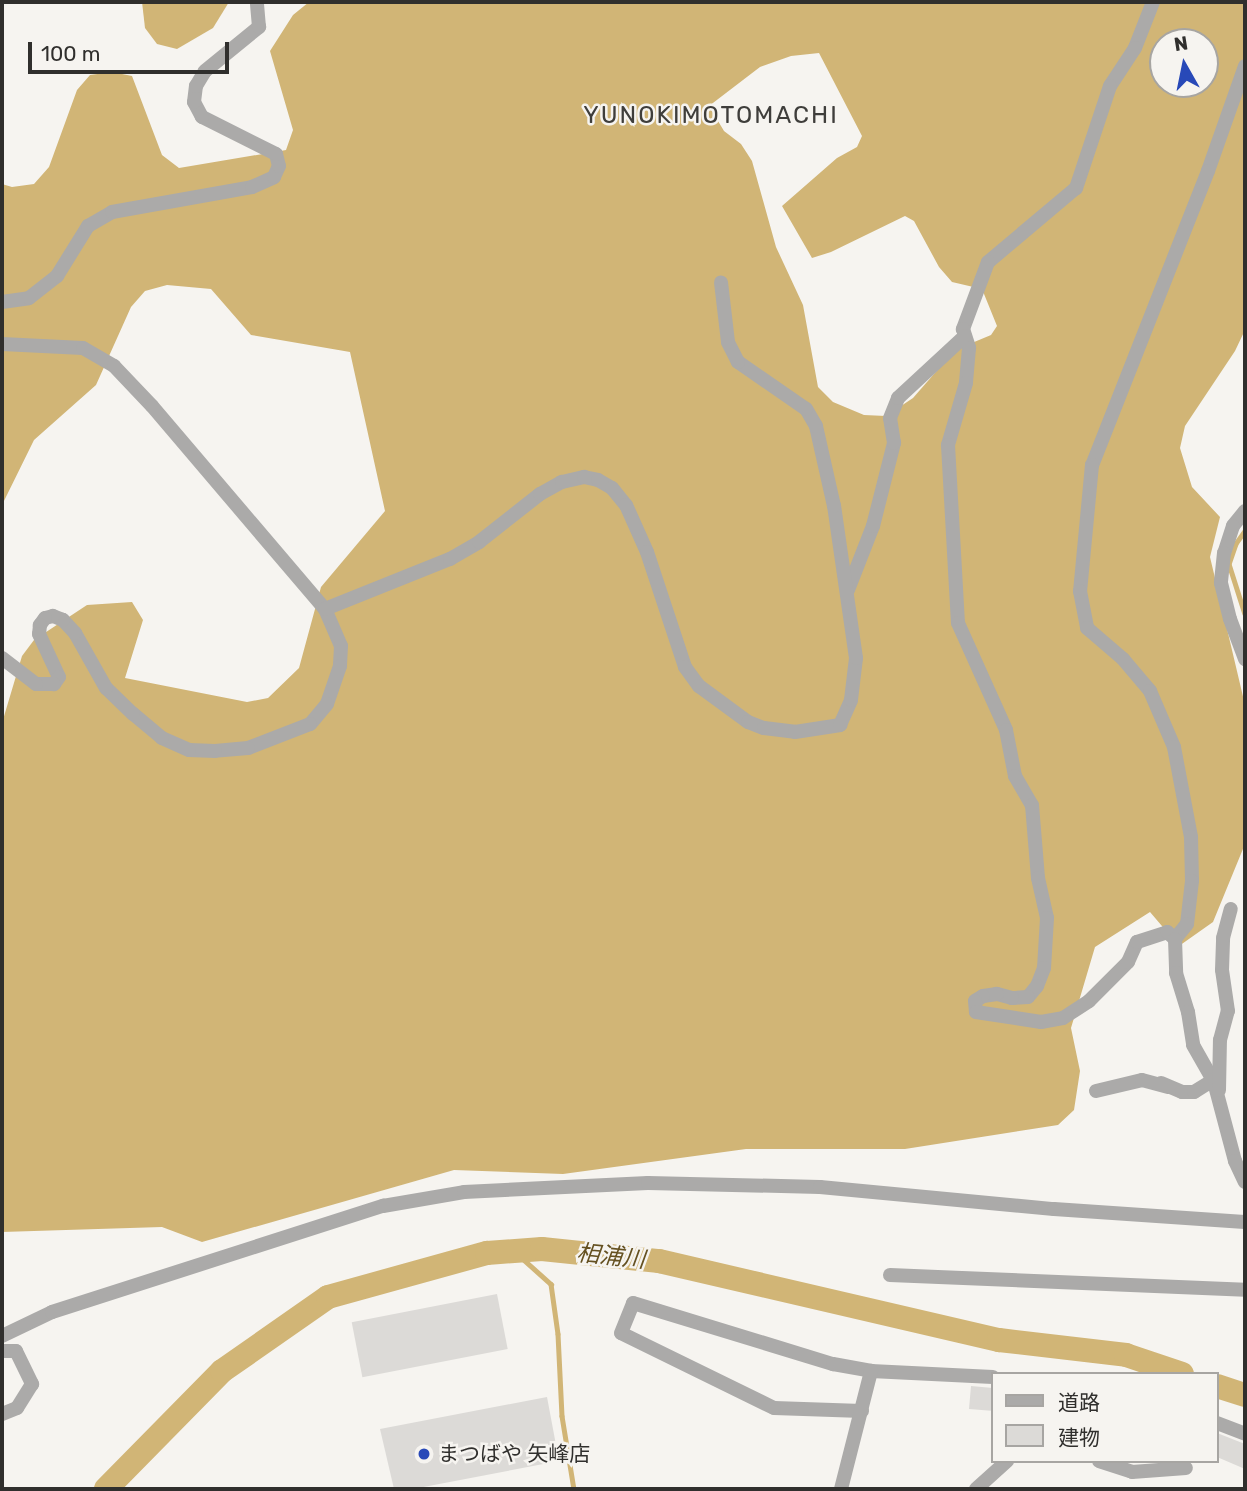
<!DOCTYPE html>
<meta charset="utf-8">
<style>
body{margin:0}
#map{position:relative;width:1247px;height:1491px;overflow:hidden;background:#f6f4f0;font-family:Rubik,"Noto Sans JP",sans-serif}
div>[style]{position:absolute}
.forest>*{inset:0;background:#d1b576}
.stream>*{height:4.5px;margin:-2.25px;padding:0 2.25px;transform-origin:2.25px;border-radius:2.25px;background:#d1b576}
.river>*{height:24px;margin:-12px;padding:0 12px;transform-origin:12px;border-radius:12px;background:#d1b576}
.building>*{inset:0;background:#dcdad7;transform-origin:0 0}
.minor>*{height:14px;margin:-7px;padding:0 7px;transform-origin:7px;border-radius:7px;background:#abaaa9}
.dots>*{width:19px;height:19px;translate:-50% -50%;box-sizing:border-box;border:4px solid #f6f4f0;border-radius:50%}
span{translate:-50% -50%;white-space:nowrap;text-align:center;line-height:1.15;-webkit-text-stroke:5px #f6f4f0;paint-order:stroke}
.poi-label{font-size:21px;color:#302f2d}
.left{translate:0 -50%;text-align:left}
.water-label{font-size:23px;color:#655121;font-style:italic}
.quarter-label{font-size:24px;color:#3f3e3b;letter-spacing:2px}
.frame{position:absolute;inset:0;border:4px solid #302f2d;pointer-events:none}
.legend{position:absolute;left:991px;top:1372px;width:228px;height:91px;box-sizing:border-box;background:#f6f4f0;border:2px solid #a7a5a2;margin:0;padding:9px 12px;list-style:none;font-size:21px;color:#302f2d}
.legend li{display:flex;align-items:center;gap:14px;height:35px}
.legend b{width:35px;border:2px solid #a7a5a2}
.north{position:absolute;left:1149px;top:28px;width:70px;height:70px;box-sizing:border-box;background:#f6f4f0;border:2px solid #a7a5a2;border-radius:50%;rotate:351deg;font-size:19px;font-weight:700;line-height:28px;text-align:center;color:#302f2d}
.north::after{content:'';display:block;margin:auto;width:24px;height:32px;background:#2849b8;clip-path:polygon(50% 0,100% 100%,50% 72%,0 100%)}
.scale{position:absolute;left:28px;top:42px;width:201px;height:32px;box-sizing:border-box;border:4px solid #302f2d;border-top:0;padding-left:9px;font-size:21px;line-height:24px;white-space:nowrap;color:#302f2d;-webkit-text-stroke:5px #f6f4f0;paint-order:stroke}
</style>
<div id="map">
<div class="forest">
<div style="clip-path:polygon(142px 2px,229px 2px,213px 28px,177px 49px,157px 44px,145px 28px)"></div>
<div style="clip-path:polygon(evenodd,309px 2px,1245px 2px,1245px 330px,1235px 351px,1185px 426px,1180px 448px,1192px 487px,1220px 517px,1210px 557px,1245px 705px,1245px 844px,1213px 922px,1179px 946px,1150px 912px,1095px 947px,1071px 1028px,1080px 1071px,1074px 1110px,1058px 1125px,905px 1149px,746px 1149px,563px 1174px,454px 1170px,202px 1242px,162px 1227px,2px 1232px,2px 723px,22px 656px,34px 640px,87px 605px,132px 602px,143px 620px,125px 678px,247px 702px,268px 698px,299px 668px,321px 587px,385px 511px,350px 352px,251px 335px,211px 289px,167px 285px,145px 291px,131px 307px,96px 385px,34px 440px,2px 505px,2px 184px,12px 187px,34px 184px,49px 167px,77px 90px,90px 75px,112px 72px,132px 76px,162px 155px,179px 168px,286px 150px,293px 130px,270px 51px,293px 15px,309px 2px,1163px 42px,1205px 42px,1205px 84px,1163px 84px,1163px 42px,309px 2px,819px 53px,862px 136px,857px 147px,837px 158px,782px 206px,812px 258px,831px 252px,905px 216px,914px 221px,939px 267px,952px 282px,982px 289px,997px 326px,991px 335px,955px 350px,913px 398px,886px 416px,864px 415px,833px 402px,818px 387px,803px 305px,776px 247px,752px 161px,741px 144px,724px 131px,709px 106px,760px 67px,791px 56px,819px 53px)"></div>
</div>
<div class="stream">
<div style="left:1245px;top:531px;width:16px;rotate:125deg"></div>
<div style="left:1236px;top:544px;width:21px;rotate:109deg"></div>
<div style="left:1229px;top:564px;width:52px;rotate:72.3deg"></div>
<div style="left:514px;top:1251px;width:50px;rotate:41.7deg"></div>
<div style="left:551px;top:1284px;width:50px;rotate:82deg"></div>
<div style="left:558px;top:1334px;width:82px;rotate:87.2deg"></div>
<div style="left:562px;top:1416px;width:74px;rotate:80.7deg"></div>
</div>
<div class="river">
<div style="left:1217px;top:1386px;width:29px;rotate:18deg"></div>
<div style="left:106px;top:1489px;width:165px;rotate:-45.5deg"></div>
<div style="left:222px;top:1371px;width:129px;rotate:-34.9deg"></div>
<div style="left:328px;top:1297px;width:165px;rotate:-15.5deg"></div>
<div style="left:487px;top:1253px;width:55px;rotate:-4.2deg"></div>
<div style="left:542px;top:1249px;width:118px;rotate:5.9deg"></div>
<div style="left:659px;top:1261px;width:349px;rotate:13.1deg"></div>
<div style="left:999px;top:1340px;width:128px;rotate:6.7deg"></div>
<div style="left:1126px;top:1355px;width:59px;rotate:18.7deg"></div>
</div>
<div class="building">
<div style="left:497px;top:1294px;width:56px;height:148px;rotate:79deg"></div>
<div style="left:971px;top:1386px;width:22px;height:23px;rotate:5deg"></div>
<div style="clip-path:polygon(547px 1397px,559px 1461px,413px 1489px,394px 1489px,380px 1429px)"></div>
<div style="clip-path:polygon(1217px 1433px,1245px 1444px,1245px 1469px,1217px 1457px)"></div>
</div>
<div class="minor">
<div style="left:1153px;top:2px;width:49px;rotate:111.4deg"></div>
<div style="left:1135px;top:48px;width:45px;rotate:123.3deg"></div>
<div style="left:1110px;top:86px;width:108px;rotate:108.4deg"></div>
<div style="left:1076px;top:188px;width:115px;rotate:139.9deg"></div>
<div style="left:988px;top:262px;width:72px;rotate:110.5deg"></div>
<div style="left:963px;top:329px;width:20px;rotate:72deg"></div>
<div style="left:969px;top:348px;width:35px;rotate:95deg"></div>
<div style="left:966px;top:383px;width:65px;rotate:106.2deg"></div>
<div style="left:948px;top:445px;width:178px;rotate:86.8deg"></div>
<div style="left:958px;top:623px;width:117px;rotate:65.8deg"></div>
<div style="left:1006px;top:730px;width:47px;rotate:78.9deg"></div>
<div style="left:1015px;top:776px;width:34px;rotate:60deg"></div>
<div style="left:1032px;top:805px;width:73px;rotate:85.3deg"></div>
<div style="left:1038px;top:878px;width:41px;rotate:77.3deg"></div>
<div style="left:1047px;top:918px;width:50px;rotate:93.4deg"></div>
<div style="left:1044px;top:968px;width:19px;rotate:111deg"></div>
<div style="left:1037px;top:986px;width:14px;rotate:129deg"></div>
<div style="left:1028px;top:997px;width:16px;rotate:176deg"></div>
<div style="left:1012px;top:998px;width:16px;rotate:-165deg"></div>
<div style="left:997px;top:994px;width:14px;rotate:172deg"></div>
<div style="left:983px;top:996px;width:9px;rotate:148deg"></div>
<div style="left:975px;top:1001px;width:11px;rotate:85deg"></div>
<div style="left:976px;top:1012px;width:66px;rotate:8.7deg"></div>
<div style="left:1041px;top:1022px;width:22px;rotate:-10deg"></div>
<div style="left:1063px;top:1018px;width:31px;rotate:-33deg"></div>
<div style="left:1089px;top:1001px;width:55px;rotate:-45deg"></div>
<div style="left:1128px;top:962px;width:22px;rotate:-66deg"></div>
<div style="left:1137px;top:942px;width:32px;rotate:-18deg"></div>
<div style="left:1167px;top:932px;width:11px;rotate:41deg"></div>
<div style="left:1245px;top:66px;width:111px;rotate:109.4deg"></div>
<div style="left:1208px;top:171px;width:316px;rotate:111.5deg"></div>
<div style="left:1092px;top:465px;width:127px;rotate:95.4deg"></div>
<div style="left:1080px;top:591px;width:38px;rotate:79deg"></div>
<div style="left:1087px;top:628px;width:48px;rotate:40.7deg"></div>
<div style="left:1123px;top:659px;width:42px;rotate:49.8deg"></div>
<div style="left:1150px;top:691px;width:61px;rotate:66.8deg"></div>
<div style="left:1174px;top:747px;width:92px;rotate:79.3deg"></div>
<div style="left:1191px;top:837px;width:44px;rotate:88.7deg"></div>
<div style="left:1192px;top:881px;width:43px;rotate:96.6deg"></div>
<div style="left:1187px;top:924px;width:19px;rotate:129deg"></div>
<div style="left:1175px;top:939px;width:34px;rotate:88deg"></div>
<div style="left:1176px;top:973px;width:41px;rotate:72.9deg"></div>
<div style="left:1188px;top:1012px;width:33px;rotate:81deg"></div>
<div style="left:1193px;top:1045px;width:43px;rotate:60.4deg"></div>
<div style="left:1214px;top:1082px;width:82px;rotate:75.1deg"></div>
<div style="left:1235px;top:1161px;width:23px;rotate:65deg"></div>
<div style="left:2px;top:302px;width:27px;rotate:-8deg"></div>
<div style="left:29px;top:298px;width:36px;rotate:-38deg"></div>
<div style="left:57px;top:276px;width:59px;rotate:-58.2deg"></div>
<div style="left:88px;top:226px;width:28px;rotate:-30deg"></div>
<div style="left:112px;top:212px;width:142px;rotate:-10.1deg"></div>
<div style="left:252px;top:187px;width:24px;rotate:-24deg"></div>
<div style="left:274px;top:177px;width:12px;rotate:-66deg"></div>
<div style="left:279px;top:166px;width:12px;rotate:-104deg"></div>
<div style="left:276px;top:154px;width:83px;rotate:-153.4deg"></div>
<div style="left:202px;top:117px;width:17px;rotate:-118deg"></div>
<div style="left:194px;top:102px;width:16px;rotate:-83deg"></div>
<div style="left:196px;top:86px;width:17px;rotate:-59deg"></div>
<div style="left:205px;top:71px;width:70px;rotate:-39.2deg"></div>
<div style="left:259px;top:27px;width:25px;rotate:-95deg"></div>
<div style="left:2px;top:344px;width:81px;rotate:2.8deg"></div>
<div style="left:83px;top:348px;width:36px;rotate:30deg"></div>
<div style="left:114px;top:366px;width:55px;rotate:46.5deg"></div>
<div style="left:152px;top:406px;width:267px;rotate:49.6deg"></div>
<div style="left:325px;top:609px;width:40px;rotate:66.6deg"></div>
<div style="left:341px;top:646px;width:20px;rotate:93deg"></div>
<div style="left:340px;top:666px;width:40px;rotate:108.9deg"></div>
<div style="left:327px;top:704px;width:26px;rotate:130deg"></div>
<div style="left:310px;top:724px;width:66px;rotate:158.8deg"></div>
<div style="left:248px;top:748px;width:33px;rotate:175deg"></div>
<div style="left:215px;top:751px;width:26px;rotate:-178deg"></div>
<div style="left:189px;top:750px;width:30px;rotate:-156deg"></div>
<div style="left:162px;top:738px;width:38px;rotate:-140deg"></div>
<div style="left:133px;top:714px;width:37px;rotate:-136deg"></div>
<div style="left:106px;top:688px;width:63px;rotate:-119.4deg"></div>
<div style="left:75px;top:633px;width:18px;rotate:-133deg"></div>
<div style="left:63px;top:620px;width:11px;rotate:-158deg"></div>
<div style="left:53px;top:616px;width:8px;rotate:166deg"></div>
<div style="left:45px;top:618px;width:9px;rotate:126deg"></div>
<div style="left:40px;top:625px;width:9px;rotate:96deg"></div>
<div style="left:39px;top:634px;width:47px;rotate:65.1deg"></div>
<div style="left:59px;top:677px;width:9px;rotate:126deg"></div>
<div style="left:54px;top:684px;width:18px;rotate:180deg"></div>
<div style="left:36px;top:684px;width:43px;rotate:-142.6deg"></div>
<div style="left:1245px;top:511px;width:19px;rotate:129deg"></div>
<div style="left:1233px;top:526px;width:28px;rotate:108deg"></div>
<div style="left:1224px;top:553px;width:30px;rotate:96deg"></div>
<div style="left:1221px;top:583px;width:37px;rotate:76deg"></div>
<div style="left:1230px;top:619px;width:43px;rotate:69.4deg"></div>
<div style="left:848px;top:590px;width:69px;rotate:-68.7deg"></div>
<div style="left:873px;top:526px;width:86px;rotate:-75.8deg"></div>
<div style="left:894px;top:443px;width:25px;rotate:-99deg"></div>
<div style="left:890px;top:418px;width:22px;rotate:-68deg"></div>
<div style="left:898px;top:398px;width:91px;rotate:-42.8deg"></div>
<div style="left:325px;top:609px;width:135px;rotate:-21.8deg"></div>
<div style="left:450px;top:559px;width:34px;rotate:-30deg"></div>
<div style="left:479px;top:542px;width:78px;rotate:-38.2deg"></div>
<div style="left:540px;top:494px;width:25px;rotate:-29deg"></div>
<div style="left:562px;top:482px;width:23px;rotate:-13deg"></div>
<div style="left:584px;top:477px;width:14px;rotate:12deg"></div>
<div style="left:598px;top:480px;width:16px;rotate:30deg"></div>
<div style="left:612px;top:488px;width:22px;rotate:51deg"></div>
<div style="left:626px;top:505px;width:51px;rotate:65.9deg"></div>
<div style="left:647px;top:552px;width:121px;rotate:71.7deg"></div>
<div style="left:685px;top:667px;width:24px;rotate:54deg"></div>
<div style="left:699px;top:686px;width:61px;rotate:36.3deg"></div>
<div style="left:748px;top:722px;width:17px;rotate:21deg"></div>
<div style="left:764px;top:728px;width:31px;rotate:7deg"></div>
<div style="left:795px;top:732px;width:46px;rotate:-8.8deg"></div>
<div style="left:840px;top:725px;width:27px;rotate:-66deg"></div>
<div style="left:851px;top:700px;width:42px;rotate:-83.2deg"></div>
<div style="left:856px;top:658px;width:154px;rotate:-98.2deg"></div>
<div style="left:834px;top:506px;width:82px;rotate:-102.7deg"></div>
<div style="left:816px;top:426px;width:20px;rotate:-120deg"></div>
<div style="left:806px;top:409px;width:83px;rotate:-145.3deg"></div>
<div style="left:738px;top:362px;width:22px;rotate:-117deg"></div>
<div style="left:728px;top:342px;width:60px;rotate:-96.7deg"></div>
<div style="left:1161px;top:1083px;width:23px;rotate:23deg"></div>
<div style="left:1182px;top:1092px;width:12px"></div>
<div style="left:1194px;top:1092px;width:22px;rotate:-32deg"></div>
<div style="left:1219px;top:1090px;width:50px;rotate:-88.9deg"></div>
<div style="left:1220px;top:1040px;width:30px;rotate:-75deg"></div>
<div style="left:1228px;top:1011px;width:41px;rotate:-98.3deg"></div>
<div style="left:1222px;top:970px;width:32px;rotate:-88deg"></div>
<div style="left:1223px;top:938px;width:30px;rotate:-75deg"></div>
<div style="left:1096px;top:1091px;width:47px;rotate:-13.4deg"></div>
<div style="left:1142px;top:1080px;width:27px;rotate:15deg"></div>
<div style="left:890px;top:1275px;width:355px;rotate:2.4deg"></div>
<div style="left:2px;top:1336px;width:55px;rotate:-25.6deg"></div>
<div style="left:52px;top:1312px;width:348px;rotate:-17.8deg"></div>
<div style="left:383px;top:1206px;width:82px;rotate:-9.8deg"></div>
<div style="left:464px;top:1192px;width:184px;rotate:-2.8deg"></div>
<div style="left:648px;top:1183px;width:172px;rotate:1.3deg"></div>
<div style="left:820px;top:1187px;width:235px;rotate:5.4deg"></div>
<div style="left:1054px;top:1209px;width:191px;rotate:3.9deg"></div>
<div style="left:2px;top:1351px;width:14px"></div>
<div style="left:16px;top:1351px;width:37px;rotate:64deg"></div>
<div style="left:32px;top:1384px;width:28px;rotate:122deg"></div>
<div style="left:17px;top:1408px;width:16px;rotate:158deg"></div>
<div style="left:862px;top:1411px;width:88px;rotate:-178deg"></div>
<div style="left:774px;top:1408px;width:170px;rotate:-153.9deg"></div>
<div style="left:621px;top:1333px;width:32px;rotate:-68deg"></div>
<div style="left:633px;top:1303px;width:209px;rotate:17deg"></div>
<div style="left:833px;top:1364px;width:39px;rotate:10deg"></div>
<div style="left:871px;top:1371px;width:122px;rotate:2.8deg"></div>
<div style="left:1217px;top:1423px;width:30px;rotate:21deg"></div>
<div style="left:1099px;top:1461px;width:35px;rotate:18deg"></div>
<div style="left:1132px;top:1472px;width:54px;rotate:-4.2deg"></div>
<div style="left:841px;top:1489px;width:122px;rotate:-75.7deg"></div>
<div style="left:976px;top:1489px;width:42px;rotate:-42.1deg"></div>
</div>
<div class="dots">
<div style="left:424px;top:1454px;background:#2849b8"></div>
</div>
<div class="poi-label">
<span class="left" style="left:438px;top:1454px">まつばや 矢峰店</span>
</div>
<div class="water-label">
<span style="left:611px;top:1256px;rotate:6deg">相浦川</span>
</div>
<div class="quarter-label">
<span style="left:711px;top:116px">YUNOKIMOTOMACHI</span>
</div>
<div class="frame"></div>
<ul class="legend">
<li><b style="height:9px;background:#abaaa9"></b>道路</li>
<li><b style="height:19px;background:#dcdad7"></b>建物</li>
</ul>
<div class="north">N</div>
<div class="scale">100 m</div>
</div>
